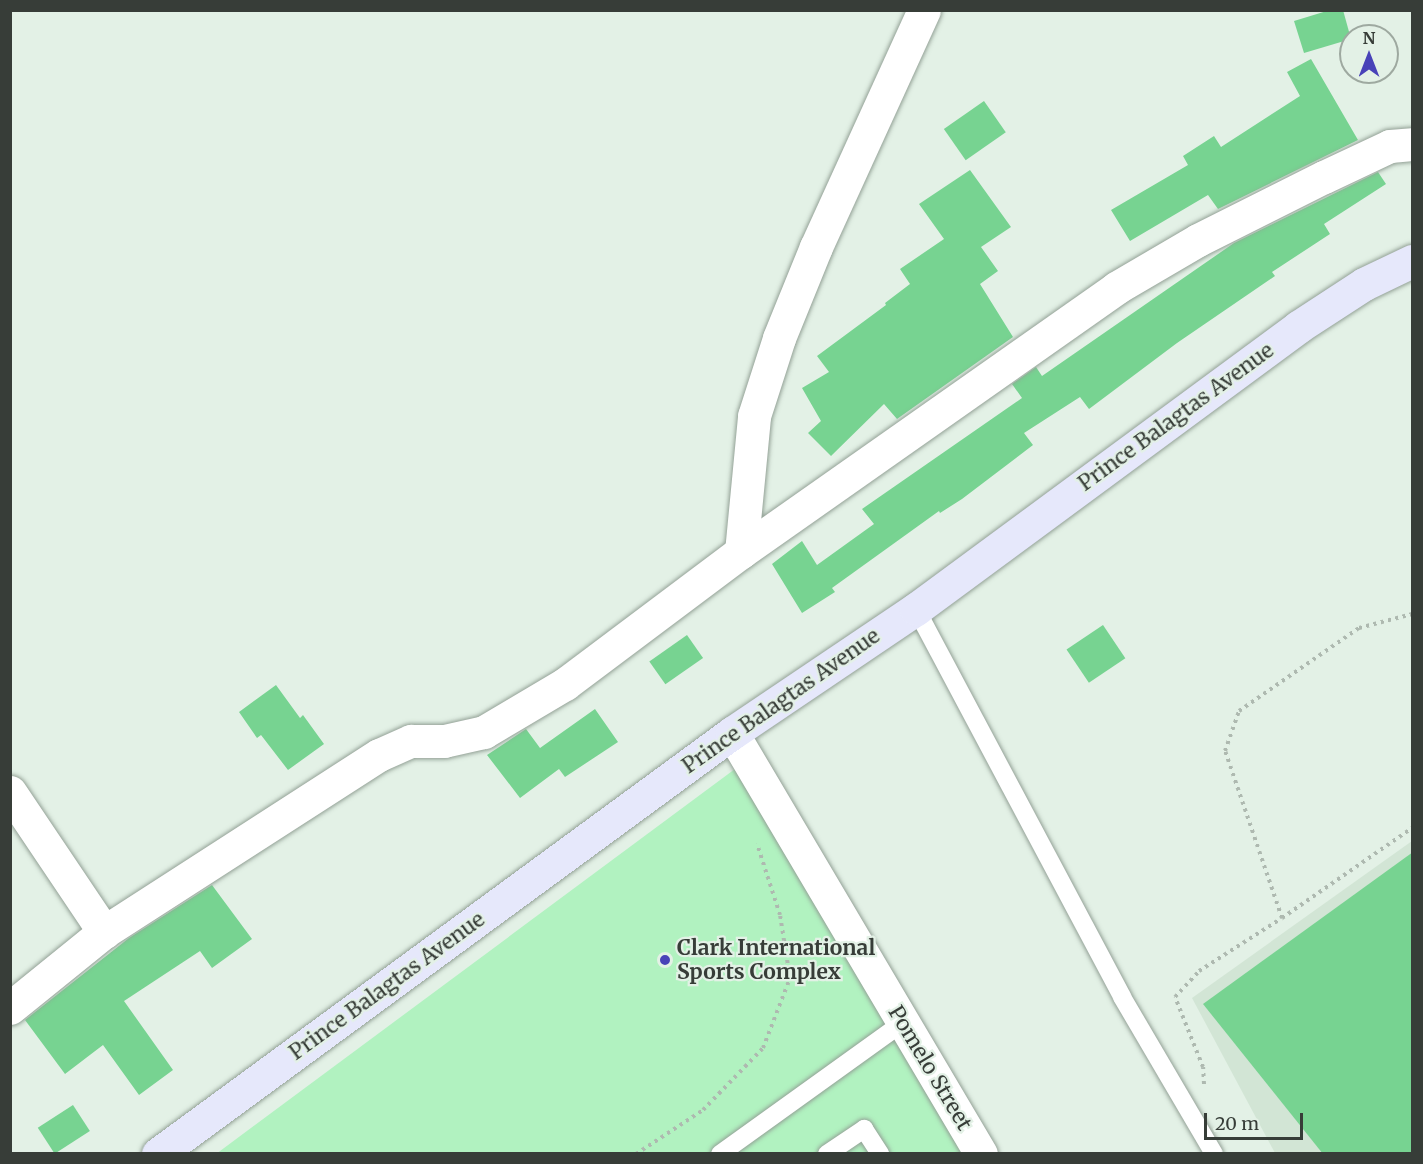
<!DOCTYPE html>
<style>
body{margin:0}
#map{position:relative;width:1423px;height:1164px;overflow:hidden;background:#e3f1e6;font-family:Merriweather,serif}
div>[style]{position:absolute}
.built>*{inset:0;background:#d2e5d5}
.green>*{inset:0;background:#b1f2c0}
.building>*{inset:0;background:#77d391;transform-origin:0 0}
.path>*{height:4px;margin-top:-2px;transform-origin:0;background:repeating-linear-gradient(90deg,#aeb9b0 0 3px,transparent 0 7.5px)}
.roads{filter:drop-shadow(0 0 2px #93a196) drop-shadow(0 0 2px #93a196)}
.lane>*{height:18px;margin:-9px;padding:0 9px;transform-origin:9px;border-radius:9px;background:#fff}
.street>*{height:33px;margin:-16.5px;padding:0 16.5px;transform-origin:16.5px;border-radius:16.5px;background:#fff}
.secondary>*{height:33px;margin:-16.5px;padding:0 16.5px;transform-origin:16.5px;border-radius:16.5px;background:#e6e8fb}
.dots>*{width:16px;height:16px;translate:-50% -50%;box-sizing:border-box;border:3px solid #e3f1e6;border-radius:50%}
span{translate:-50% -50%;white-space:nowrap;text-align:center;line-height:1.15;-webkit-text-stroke:4.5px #e3f1e6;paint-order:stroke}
.street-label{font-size:21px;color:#373d38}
.poi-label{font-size:21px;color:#373d38;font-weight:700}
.left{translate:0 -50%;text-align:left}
.frame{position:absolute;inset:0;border:12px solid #373d38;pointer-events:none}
.north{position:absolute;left:1339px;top:24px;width:60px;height:60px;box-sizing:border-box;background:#e3f1e6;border:2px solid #9ea9a0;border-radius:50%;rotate:0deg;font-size:16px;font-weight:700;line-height:24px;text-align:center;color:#373d38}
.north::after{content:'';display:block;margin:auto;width:21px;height:27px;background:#4842b8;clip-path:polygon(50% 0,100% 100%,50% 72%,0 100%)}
.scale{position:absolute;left:1204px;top:1113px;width:99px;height:27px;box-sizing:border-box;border:3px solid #373d38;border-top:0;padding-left:8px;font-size:18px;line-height:21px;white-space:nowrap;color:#373d38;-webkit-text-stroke:4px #e3f1e6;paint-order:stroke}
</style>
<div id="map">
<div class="built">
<div style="clip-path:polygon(1412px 841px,1412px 1153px,1275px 1153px,1192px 998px)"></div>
</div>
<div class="green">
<div style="clip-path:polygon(739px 766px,964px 1154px,216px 1154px)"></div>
</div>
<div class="building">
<div style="clip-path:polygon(1330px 10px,1343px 10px,1351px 39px,1304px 53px,1294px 21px)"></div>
<div style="clip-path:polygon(1311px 59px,1358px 140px,1218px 209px,1208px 195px,1130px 241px,1111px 210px,1188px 165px,1183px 156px,1214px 136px,1221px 147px,1300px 96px,1287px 72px)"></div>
<div style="left:984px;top:101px;width:38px;height:49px;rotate:55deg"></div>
<div style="clip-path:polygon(970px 170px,1011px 227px,981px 247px,998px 271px,980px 284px,1013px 337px,897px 419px,884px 404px,831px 456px,808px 433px,821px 421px,802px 388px,829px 372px,817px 356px,886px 305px,885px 303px,910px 284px,900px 269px,944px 239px,919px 204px)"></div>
<div style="clip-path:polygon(1378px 172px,1386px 184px,1324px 224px,1330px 234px,1272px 272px,1275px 276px,1177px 343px,1089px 409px,1080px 397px,1024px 433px,1033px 445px,962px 499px,940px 513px,939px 511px,832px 588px,835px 592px,802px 613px,772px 564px,802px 541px,817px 565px,874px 524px,862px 509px,1022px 398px,1012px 384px,1036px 367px,1042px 376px,1234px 243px)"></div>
<div style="left:1103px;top:625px;width:40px;height:44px;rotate:56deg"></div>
<div style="left:687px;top:635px;width:28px;height:46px;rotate:55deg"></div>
<div style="clip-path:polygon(276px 685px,300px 718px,303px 715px,324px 744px,288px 770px,261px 735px,257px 738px,239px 712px)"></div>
<div style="clip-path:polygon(595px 709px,618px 742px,565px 777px,559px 769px,520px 798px,487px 755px,526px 729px,540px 748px)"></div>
<div style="clip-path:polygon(1413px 852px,1413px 1154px,1323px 1154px,1203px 1004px)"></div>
<div style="clip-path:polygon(212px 885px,252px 939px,212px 968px,200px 951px,124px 1001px,173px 1070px,139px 1095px,103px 1045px,65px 1074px,25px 1020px,129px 938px)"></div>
<div style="left:73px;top:1105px;width:31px;height:42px;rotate:57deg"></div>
</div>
<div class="path">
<div style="left:1282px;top:918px;width:158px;rotate:-34.7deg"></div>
<div style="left:1204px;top:1084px;width:17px;rotate:-93deg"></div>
<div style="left:1203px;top:1067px;width:75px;rotate:-111.8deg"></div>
<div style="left:1175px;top:997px;width:35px;rotate:-47deg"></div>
<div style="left:1199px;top:971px;width:98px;rotate:-32.6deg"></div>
<div style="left:1282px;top:918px;width:176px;rotate:-108.8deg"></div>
<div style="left:1225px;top:751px;width:42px;rotate:-70.7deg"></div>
<div style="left:1239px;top:711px;width:146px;rotate:-34.7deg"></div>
<div style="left:1359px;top:628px;width:55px;rotate:-14.8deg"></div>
<div style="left:636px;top:1154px;width:80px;rotate:-33.3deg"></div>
<div style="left:703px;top:1110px;width:86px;rotate:-45.9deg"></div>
<div style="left:763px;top:1048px;width:75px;rotate:-68.9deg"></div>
<div style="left:790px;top:978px;width:64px;rotate:-99deg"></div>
<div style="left:780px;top:915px;width:75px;rotate:-107.9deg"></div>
</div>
<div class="roads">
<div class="lane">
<div style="left:916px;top:609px;width:439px;rotate:62deg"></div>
<div style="left:1122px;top:997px;width:182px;rotate:59.6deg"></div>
<div style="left:720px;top:1154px;width:224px;rotate:-35.7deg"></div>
<div style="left:827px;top:1154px;width:45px;rotate:-34deg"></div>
<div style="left:864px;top:1129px;width:30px;rotate:57deg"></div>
</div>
<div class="street">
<div style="left:741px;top:552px;width:459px;rotate:-35.1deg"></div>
<div style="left:1116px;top:288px;width:95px;rotate:-30.3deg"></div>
<div style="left:1198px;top:240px;width:141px;rotate:-26.6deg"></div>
<div style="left:1324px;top:177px;width:73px;rotate:-25.2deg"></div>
<div style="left:1390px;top:146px;width:22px;rotate:-5deg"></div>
<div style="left:732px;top:733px;width:489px;rotate:59.4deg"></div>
<div style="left:10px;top:792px;width:169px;rotate:56.1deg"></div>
<div style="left:10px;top:1008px;width:121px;rotate:-39deg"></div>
<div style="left:104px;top:932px;width:327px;rotate:-32.8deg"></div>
<div style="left:379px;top:755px;width:35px;rotate:-24deg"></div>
<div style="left:411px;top:741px;width:33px"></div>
<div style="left:444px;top:741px;width:41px;rotate:-12.7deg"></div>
<div style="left:484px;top:732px;width:94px;rotate:-30.7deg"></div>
<div style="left:565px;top:684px;width:220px;rotate:-36.9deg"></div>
<div style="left:741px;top:552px;width:137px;rotate:-84.5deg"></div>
<div style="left:754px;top:416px;width:82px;rotate:-72.2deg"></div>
<div style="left:779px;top:338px;width:98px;rotate:-67.9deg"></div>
<div style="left:816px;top:247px;width:260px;rotate:-65.5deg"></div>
</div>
<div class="secondary">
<div style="left:158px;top:1154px;width:712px;rotate:-36.26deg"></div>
<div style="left:732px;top:733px;width:222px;rotate:-34deg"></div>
<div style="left:916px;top:609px;width:475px;rotate:-36.4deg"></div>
<div style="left:1298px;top:327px;width:79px;rotate:-33.1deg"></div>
<div style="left:1364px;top:284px;width:53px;rotate:-25.6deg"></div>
</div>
</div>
<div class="dots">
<div style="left:665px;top:960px;background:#4842b8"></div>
</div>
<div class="street-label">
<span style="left:1176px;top:417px;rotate:-36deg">Prince Balagtas Avenue</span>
<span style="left:781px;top:701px;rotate:-35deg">Prince Balagtas Avenue</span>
<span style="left:387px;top:986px;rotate:-36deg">Prince Balagtas Avenue</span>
<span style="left:930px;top:1068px;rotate:59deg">Pomelo Street</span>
</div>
<div class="poi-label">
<span class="left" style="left:677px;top:960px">Clark International<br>Sports Complex</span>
</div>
<div class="frame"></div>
<div class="north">N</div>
<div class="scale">20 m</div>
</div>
